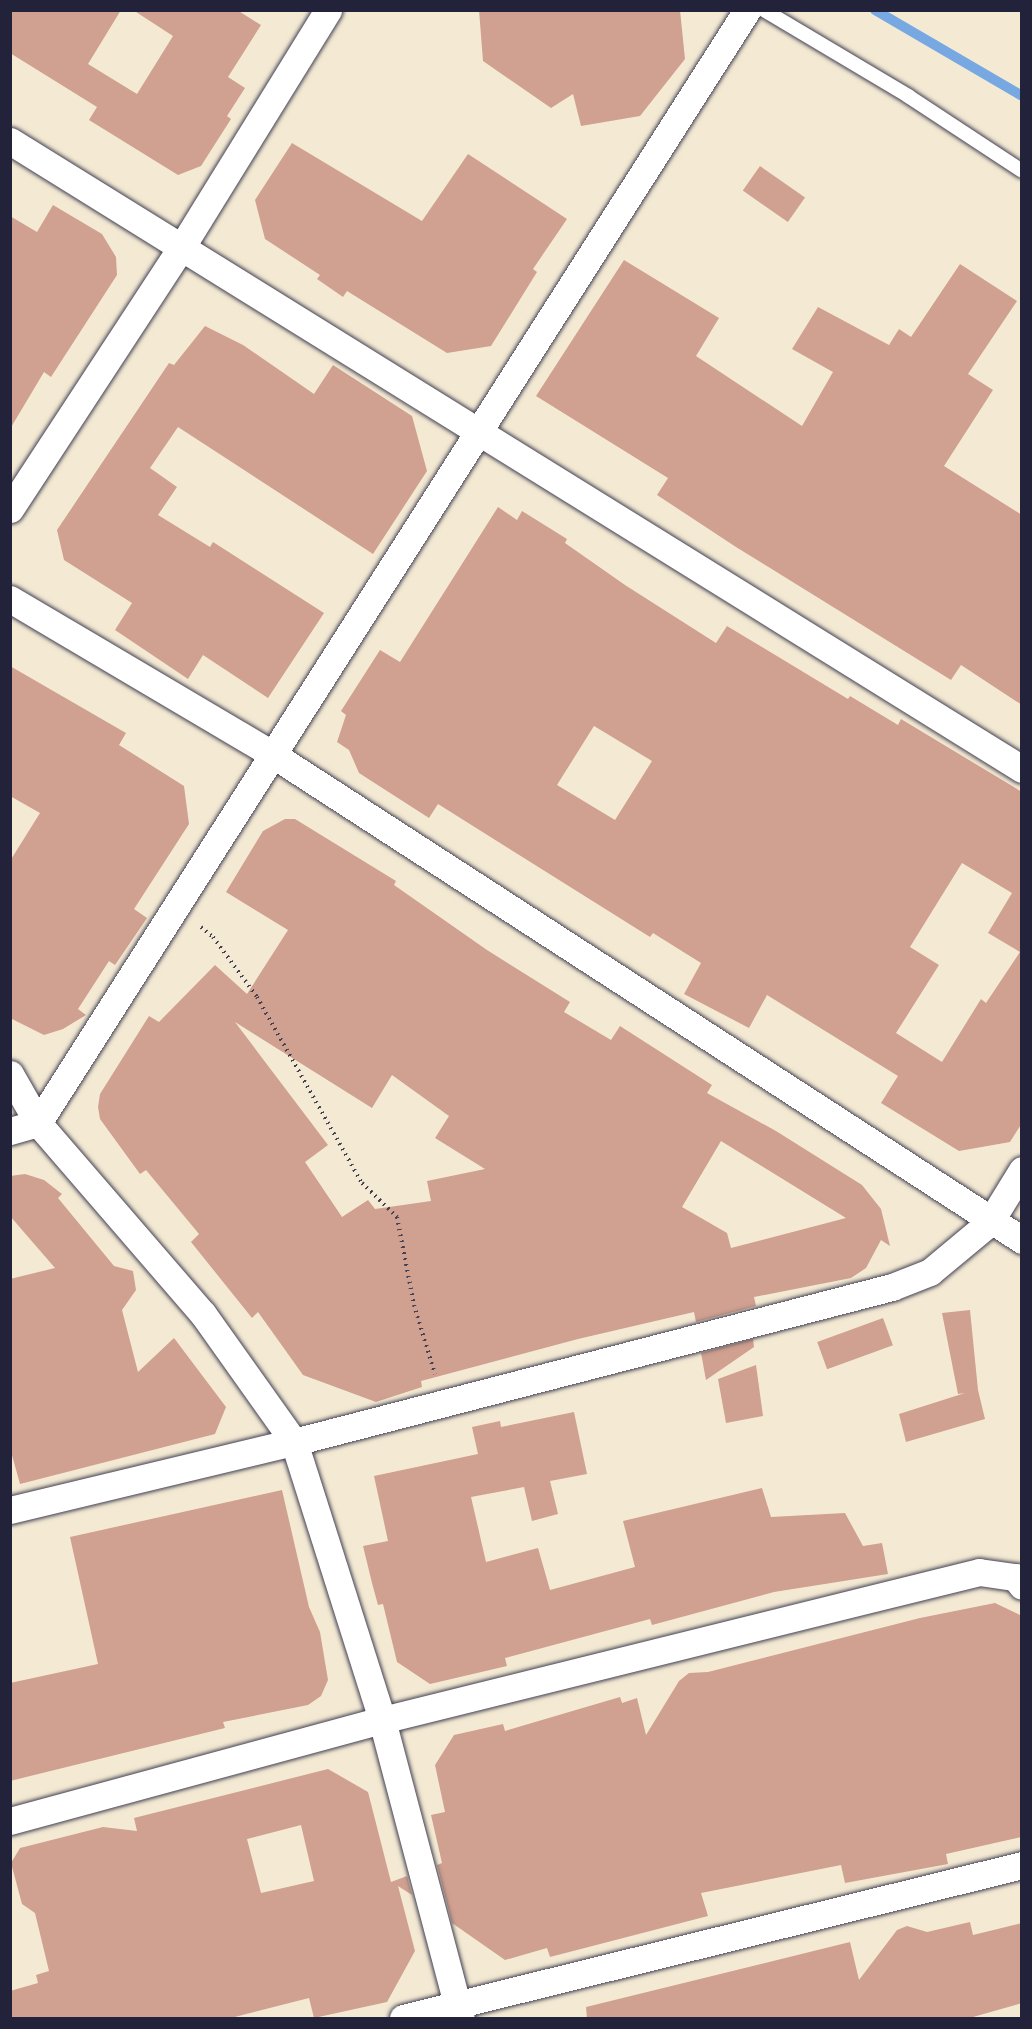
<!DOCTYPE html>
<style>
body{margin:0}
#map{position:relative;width:1032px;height:2029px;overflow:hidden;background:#f4ead4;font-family:"IM FELL DW Pica",serif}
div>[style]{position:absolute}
.stream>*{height:10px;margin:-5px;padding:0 5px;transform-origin:5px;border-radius:5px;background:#77a8e2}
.building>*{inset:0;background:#d0a090;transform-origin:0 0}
.path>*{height:4px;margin-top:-2px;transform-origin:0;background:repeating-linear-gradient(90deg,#424052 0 1.5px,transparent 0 6px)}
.roads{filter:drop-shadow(0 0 2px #424052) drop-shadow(0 0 2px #424052)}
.service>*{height:14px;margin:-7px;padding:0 7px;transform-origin:7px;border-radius:7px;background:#fff}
.minor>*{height:27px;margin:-13.5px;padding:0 13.5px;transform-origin:13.5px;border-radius:13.5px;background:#fff}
span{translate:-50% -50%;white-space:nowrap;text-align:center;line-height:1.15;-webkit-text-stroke:6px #fdfcf7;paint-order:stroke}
.frame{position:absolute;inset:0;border:12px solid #22223b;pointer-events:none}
</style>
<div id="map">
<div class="stream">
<div style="left:875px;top:10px;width:170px;rotate:30.3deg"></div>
</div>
<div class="building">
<div style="clip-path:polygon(10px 10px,121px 10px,88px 64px,137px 94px,173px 36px,133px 10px,237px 10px,261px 25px,228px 77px,245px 88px,227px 116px,231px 119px,201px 166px,178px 175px,89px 120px,97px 107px,10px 53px)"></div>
<div style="clip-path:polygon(479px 10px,680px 10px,685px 59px,640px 116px,581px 126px,573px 94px,551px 108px,483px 61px)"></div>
<div style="clip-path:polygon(292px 143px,422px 221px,468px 154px,567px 219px,533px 269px,537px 272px,491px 346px,447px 353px,347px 291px,343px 297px,317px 279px,320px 275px,265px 239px,255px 200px)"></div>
<div style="left:760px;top:166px;width:55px;height:30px;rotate:35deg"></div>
<div style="clip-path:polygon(53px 205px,102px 234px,116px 257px,117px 275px,51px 377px,44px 372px,10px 429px,10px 216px,37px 232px)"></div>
<div style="clip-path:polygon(624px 260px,719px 318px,696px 356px,802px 426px,833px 372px,792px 349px,818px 307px,889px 345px,899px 329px,911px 337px,960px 264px,1017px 301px,968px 374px,993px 390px,944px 466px,1022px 515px,1022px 705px,961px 665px,951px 680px,736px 547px,657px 495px,668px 478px,536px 396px)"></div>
<div style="clip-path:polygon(205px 326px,243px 345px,314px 394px,333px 365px,412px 416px,427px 471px,373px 554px,178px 427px,150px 468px,177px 487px,158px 515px,210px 547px,213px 542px,324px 613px,268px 698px,203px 655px,188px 679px,115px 630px,132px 603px,64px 560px,57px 530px,169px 363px,174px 365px)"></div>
<div style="clip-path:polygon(evenodd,498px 507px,517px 520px,522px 511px,567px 539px,565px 543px,625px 585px,716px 643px,727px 626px,848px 699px,850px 696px,898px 725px,901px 719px,1022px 792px,1022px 1123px,1010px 1142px,959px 1151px,881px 1103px,898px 1076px,767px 995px,749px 1028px,684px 994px,701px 963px,653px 933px,650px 937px,438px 804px,429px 818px,359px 773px,349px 750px,337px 742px,346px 715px,341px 711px,380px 650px,400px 662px,498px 507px,594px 726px,652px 761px,615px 820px,557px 785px,594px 726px,498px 507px,962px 863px,1012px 893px,988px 933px,1020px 952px,986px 1003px,981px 999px,942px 1062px,896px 1033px,939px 965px,910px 947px,962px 863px)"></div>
<div style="clip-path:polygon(10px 666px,126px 733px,119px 745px,184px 786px,189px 824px,134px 909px,147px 918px,115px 965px,109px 961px,78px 1009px,86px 1015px,63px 1029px,44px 1035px,10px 1018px,10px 861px,40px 813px,10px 796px)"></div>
<div style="clip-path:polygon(evenodd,285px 819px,295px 819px,396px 881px,394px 885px,487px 950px,570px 1002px,564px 1012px,611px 1040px,620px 1026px,712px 1085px,707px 1093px,776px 1131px,862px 1185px,881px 1209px,890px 1246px,881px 1240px,866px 1268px,851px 1278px,754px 1297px,756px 1306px,696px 1322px,694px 1312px,578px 1339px,421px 1381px,422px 1387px,376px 1402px,303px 1375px,258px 1312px,252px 1318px,191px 1242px,199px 1234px,146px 1170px,140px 1174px,100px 1119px,98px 1107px,100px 1094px,149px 1016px,159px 1022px,215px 965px,247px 994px,288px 930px,226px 892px,263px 831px,285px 819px,235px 1022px,372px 1108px,392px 1075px,449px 1116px,435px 1138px,485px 1169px,427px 1181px,431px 1201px,375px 1209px,368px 1200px,342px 1217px,305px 1162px,328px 1145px,235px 1022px,285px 819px,721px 1141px,846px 1218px,731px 1248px,727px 1233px,682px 1207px,721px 1141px)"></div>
<div style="clip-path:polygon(25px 1174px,44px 1180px,62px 1194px,58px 1198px,114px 1266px,133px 1271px,136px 1290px,122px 1310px,138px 1372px,174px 1338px,226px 1407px,215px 1434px,20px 1484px,10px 1448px,10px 1279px,55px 1268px,10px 1216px,10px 1176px)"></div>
<div style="clip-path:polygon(970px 1310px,978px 1390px,985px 1419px,906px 1442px,899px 1414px,965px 1393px,958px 1394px,942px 1313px)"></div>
<div style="left:883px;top:1318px;width:29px;height:70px;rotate:70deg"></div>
<div style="clip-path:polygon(753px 1339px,754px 1347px,706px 1380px,701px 1353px)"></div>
<div style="clip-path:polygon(756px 1365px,763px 1416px,726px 1423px,718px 1379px)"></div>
<div style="clip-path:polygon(574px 1412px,587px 1474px,550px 1481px,558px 1514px,532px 1521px,524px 1487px,471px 1497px,486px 1562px,538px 1548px,550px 1590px,635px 1567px,623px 1521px,762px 1488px,771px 1517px,845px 1513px,863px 1546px,882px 1543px,888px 1574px,774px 1592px,652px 1625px,650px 1619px,505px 1658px,507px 1666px,430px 1684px,397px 1662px,383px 1604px,378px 1605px,372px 1583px,363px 1546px,388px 1541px,374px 1476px,478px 1454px,472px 1427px,500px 1421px,501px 1427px)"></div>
<div style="clip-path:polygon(282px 1490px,309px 1607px,320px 1632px,328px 1680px,321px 1696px,308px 1705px,223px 1722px,225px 1728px,10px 1781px,10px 1683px,98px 1664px,70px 1537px)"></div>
<div style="clip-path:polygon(995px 1603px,1022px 1616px,1021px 1837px,946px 1854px,948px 1864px,845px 1883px,841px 1865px,701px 1893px,708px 1916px,550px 1957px,547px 1948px,505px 1960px,452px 1923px,437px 1865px,442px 1863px,431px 1815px,445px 1812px,435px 1765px,454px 1735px,503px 1724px,505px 1731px,620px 1697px,622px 1703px,637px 1698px,646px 1735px,679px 1681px,689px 1673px,708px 1672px,920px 1618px)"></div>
<div style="clip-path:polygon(evenodd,328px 1769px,368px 1792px,391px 1882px,407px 1876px,412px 1895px,398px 1886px,415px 1951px,387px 2002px,314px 2018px,309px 1998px,227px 2019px,10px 2019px,10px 1991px,38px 1983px,36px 1975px,49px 1971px,35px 1913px,22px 1904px,11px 1863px,20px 1848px,103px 1827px,137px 1831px,134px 1818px,328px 1769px,301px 1825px,314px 1881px,261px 1893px,247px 1839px,301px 1825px)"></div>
<div style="clip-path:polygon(970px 1922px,973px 1935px,1022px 1923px,1022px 2003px,966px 2019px,587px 2019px,586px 2007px,850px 1942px,859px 1980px,897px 1930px,907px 1926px,927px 1932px)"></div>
</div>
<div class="path">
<div style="left:201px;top:927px;width:16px;rotate:40deg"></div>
<div style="left:213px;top:937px;width:74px;rotate:53.7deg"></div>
<div style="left:257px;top:997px;width:214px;rotate:60.6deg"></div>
<div style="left:362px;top:1183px;width:49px;rotate:44.2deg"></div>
<div style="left:397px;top:1217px;width:90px;rotate:79.1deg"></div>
<div style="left:414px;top:1305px;width:72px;rotate:73.1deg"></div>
</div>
<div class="roads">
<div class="service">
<div style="left:764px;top:10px;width:168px;rotate:30.8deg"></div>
<div style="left:908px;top:96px;width:136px;rotate:33.3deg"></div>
</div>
<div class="minor">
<div style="left:10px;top:141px;width:1191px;rotate:31.82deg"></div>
<div style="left:10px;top:509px;width:312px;rotate:-56.8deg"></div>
<div style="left:181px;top:248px;width:280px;rotate:-58.3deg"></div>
<div style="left:10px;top:599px;width:304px;rotate:30.6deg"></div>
<div style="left:272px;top:754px;width:894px;rotate:32.94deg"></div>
<div style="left:10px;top:1074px;width:56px;rotate:60.3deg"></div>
<div style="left:38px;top:1123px;width:252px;rotate:49.2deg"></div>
<div style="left:203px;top:1314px;width:157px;rotate:54.6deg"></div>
<div style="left:294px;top:1442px;width:292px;rotate:72.4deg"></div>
<div style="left:382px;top:1720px;width:308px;rotate:75.2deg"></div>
<div style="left:10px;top:1131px;width:29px;rotate:-16deg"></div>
<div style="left:38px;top:1123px;width:1320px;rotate:-57.5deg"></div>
<div style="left:10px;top:1510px;width:292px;rotate:-13.5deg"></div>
<div style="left:294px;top:1442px;width:618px;rotate:-14.53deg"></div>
<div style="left:892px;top:1287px;width:41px;rotate:-21.5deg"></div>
<div style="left:930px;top:1272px;width:78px;rotate:-39.8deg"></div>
<div style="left:990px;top:1222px;width:61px;rotate:-58.4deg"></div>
<div style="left:10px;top:1821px;width:385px;rotate:-15.2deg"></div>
<div style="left:382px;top:1720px;width:615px;rotate:-13.92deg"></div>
<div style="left:979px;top:1572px;width:36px;rotate:8deg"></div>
<div style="left:1015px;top:1577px;width:11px;rotate:52deg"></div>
<div style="left:403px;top:2018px;width:638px;rotate:-13.88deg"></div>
</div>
</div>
<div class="frame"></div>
</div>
